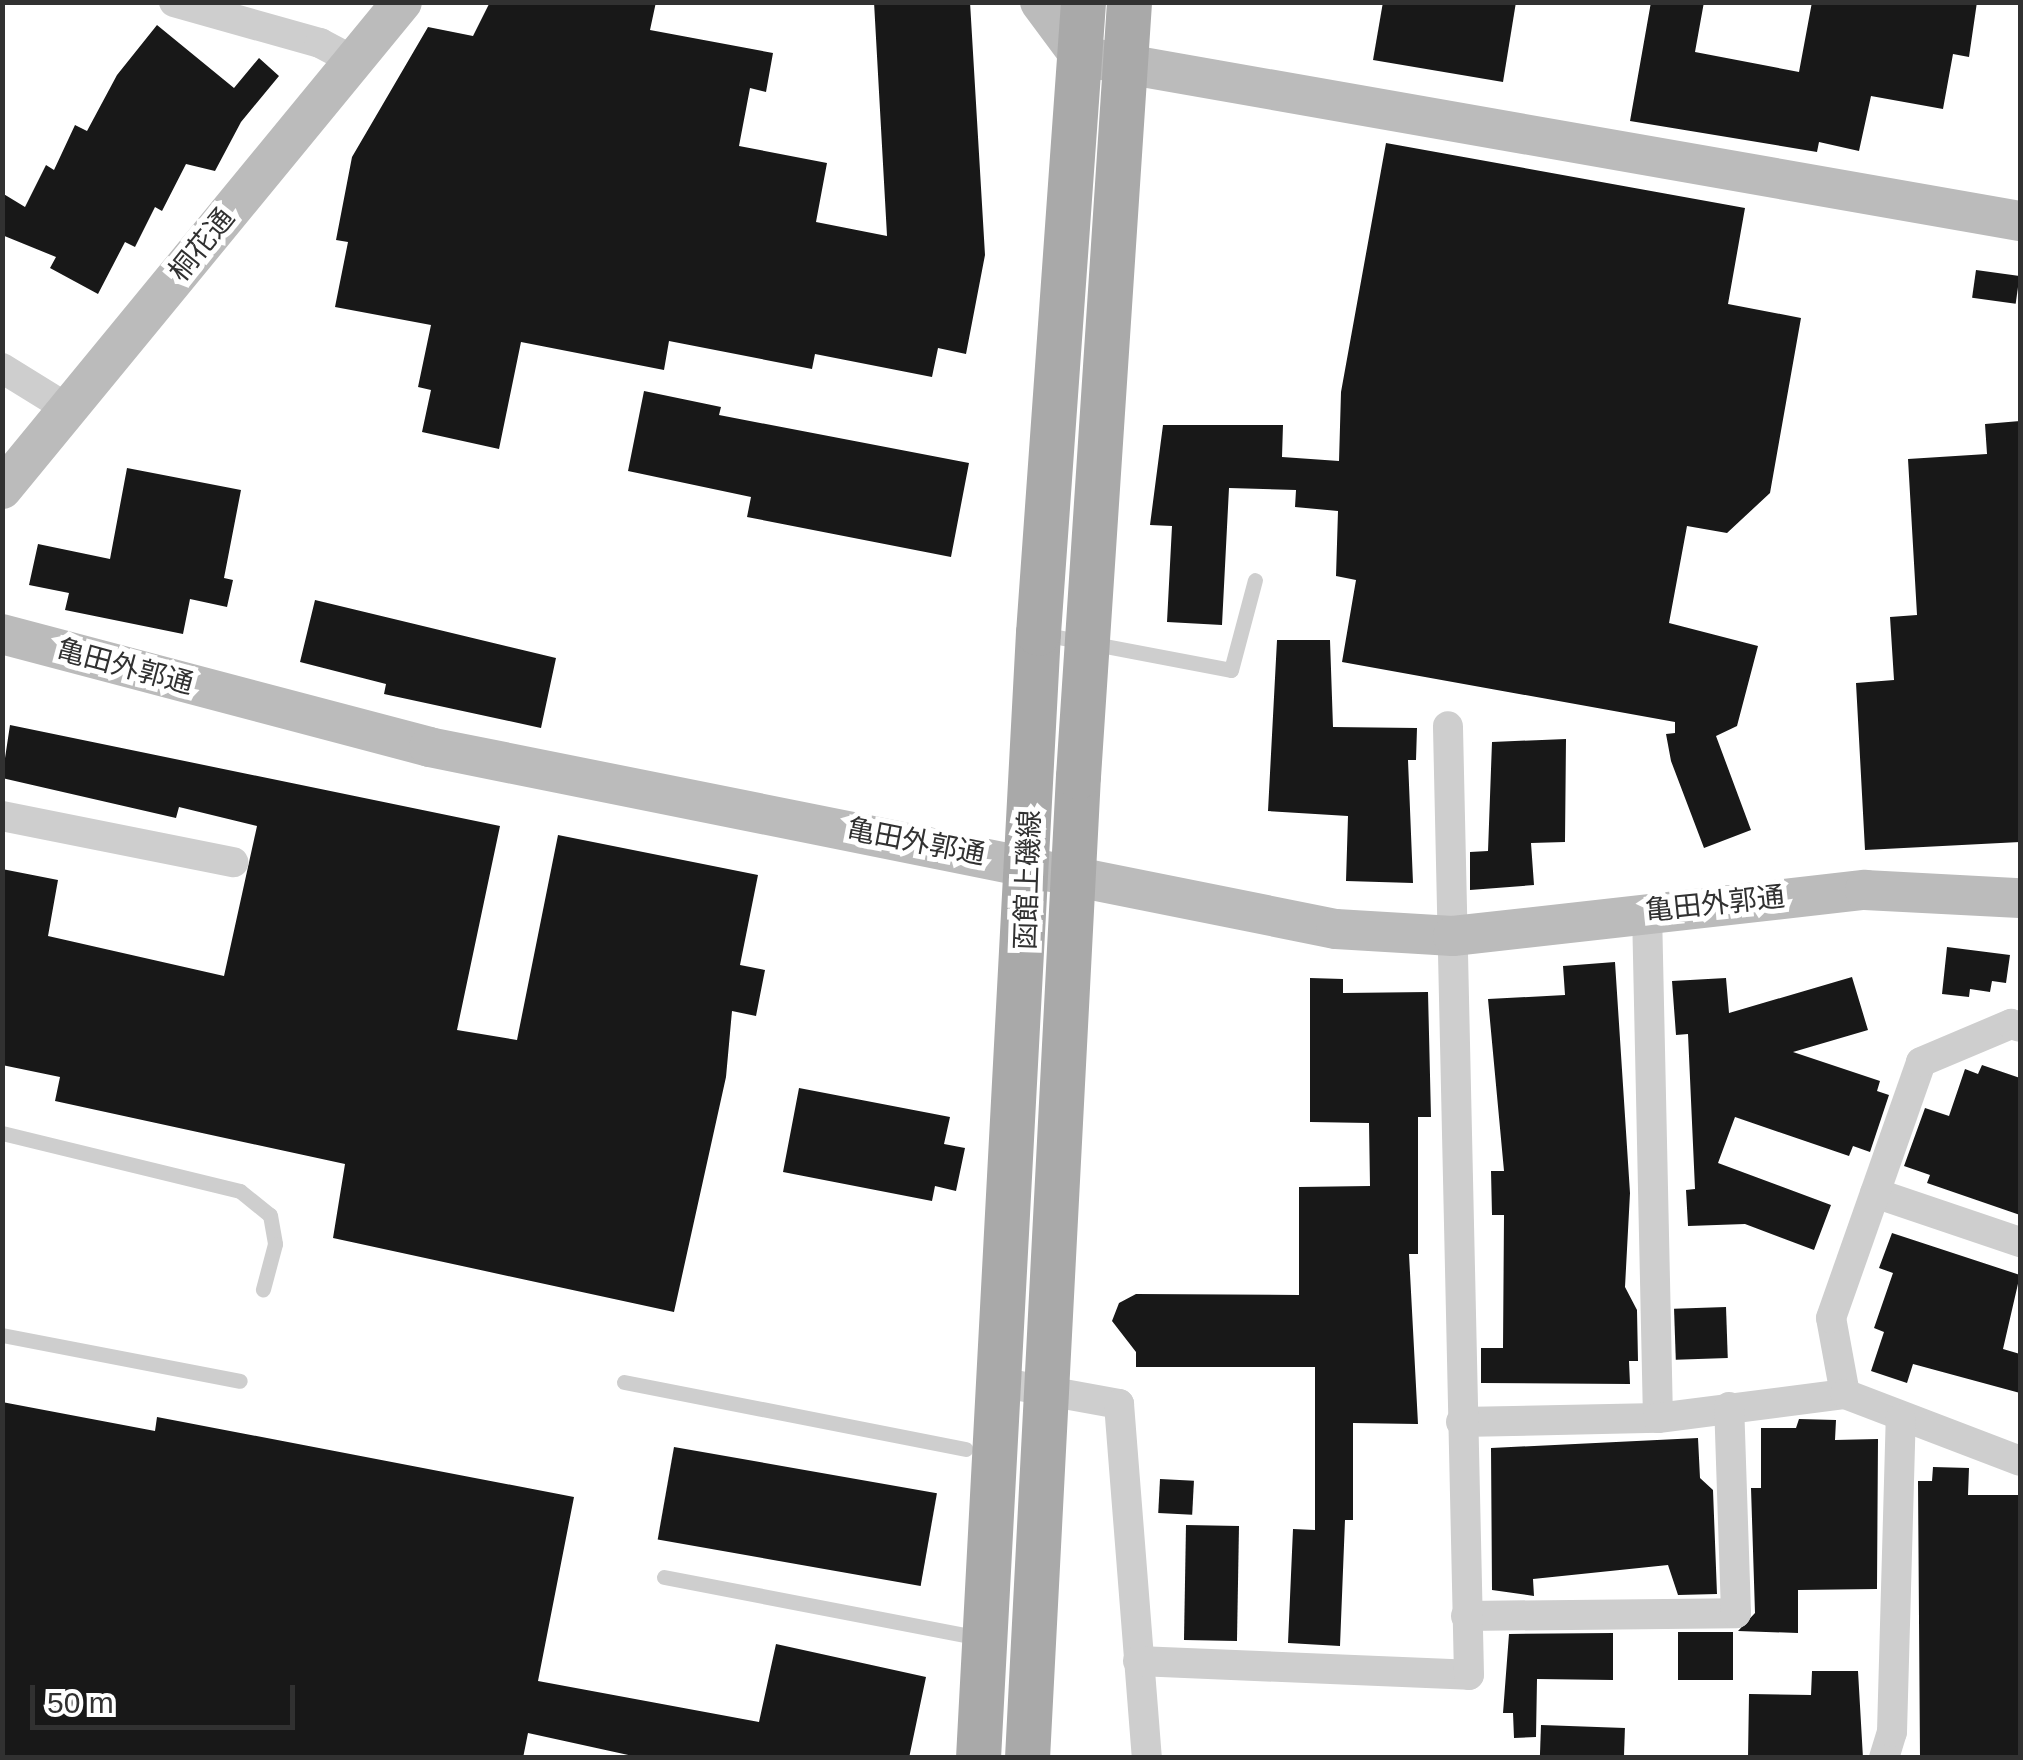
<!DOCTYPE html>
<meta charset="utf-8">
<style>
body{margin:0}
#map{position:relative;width:2023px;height:1760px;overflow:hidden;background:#fff;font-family:Arial,"Noto Sans JP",sans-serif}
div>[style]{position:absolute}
.building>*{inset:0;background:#181818;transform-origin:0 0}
.lane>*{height:15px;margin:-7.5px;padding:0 7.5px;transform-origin:7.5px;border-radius:7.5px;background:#cecece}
.street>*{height:30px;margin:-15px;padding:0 15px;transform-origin:15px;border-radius:15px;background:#cecece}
.secondary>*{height:40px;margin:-20px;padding:0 20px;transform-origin:20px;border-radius:20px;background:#bbb}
.primary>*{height:45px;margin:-22.5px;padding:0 22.5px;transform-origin:22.5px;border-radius:22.5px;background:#a9a9a9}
span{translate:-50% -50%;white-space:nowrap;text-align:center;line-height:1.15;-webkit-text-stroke:10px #fff;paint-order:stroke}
.street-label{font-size:28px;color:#313131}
.frame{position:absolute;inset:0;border:5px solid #313131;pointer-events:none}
.scale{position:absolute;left:30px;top:1685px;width:265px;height:45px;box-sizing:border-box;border:5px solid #313131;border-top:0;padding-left:12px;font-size:30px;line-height:35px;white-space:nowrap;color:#313131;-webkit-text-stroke:8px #fff;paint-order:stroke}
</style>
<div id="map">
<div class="building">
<div style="clip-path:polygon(490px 2px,656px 2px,650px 30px,773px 53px,766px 92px,750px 88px,739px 146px,827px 163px,816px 222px,887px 236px,874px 2px,970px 2px,985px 255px,966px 354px,938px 348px,932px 377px,815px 354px,812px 369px,669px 341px,664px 370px,521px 342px,499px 449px,422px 432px,431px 390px,418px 387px,431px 325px,335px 307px,348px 242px,336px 240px,352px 157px,428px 27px,473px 36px)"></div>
<div style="clip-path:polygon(1383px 2px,1516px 2px,1503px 82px,1373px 60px)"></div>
<div style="clip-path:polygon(1651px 2px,1704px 2px,1695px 52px,1799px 72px,1812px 2px,1977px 2px,1969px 57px,1953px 54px,1943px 109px,1871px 96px,1859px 151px,1819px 142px,1817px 152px,1630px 121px)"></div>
<div style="clip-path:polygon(157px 25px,234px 88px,259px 58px,279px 76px,241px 122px,215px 171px,186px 164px,162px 211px,155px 207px,135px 247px,125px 242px,98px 294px,50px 268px,56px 257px,2px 235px,2px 193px,25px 207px,46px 165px,54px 170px,75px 125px,87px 131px,117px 75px)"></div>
<div style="clip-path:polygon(1386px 143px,1745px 208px,1728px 304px,1801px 318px,1770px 493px,1727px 533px,1687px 526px,1669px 623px,1758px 646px,1737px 726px,1716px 736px,1751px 830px,1704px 848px,1671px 761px,1666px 734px,1675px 733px,1675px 722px,1342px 662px,1356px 580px,1336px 576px,1338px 511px,1295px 507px,1296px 490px,1229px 488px,1222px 625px,1167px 622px,1172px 526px,1150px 525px,1163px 425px,1283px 425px,1282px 457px,1339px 461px,1341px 392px)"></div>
<div style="left:1976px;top:270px;width:44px;height:28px;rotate:8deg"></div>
<div style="clip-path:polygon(644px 391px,721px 407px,719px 415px,969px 463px,951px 557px,747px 517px,751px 497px,628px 471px)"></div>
<div style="clip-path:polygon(2020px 421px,2020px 842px,1865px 850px,1856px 683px,1894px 680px,1890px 617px,1917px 615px,1908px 459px,1987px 454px,1985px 424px)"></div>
<div style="clip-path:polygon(127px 468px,241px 490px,224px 578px,233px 580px,227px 607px,190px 599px,183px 634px,65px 610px,69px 593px,29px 585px,38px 544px,110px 559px)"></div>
<div style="clip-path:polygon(315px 600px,556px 658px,541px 728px,384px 694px,386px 684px,300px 662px)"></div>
<div style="clip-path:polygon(1277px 640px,1330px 640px,1333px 727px,1417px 728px,1416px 760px,1408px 760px,1413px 883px,1346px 881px,1348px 816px,1268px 811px)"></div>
<div style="clip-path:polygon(10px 725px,500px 826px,457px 1030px,517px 1040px,558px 835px,758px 875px,740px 965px,765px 970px,756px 1016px,732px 1011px,726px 1077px,674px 1312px,333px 1238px,345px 1164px,55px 1101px,60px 1077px,2px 1065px,2px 869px,58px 880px,48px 936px,224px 976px,257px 826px,179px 807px,176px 818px,2px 778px)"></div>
<div style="clip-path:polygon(1566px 739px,1565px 842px,1531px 843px,1534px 885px,1470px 890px,1470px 852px,1488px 851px,1492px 742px)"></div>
<div style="clip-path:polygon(1947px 947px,2010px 955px,2006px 983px,1992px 981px,1990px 992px,1970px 989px,1969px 997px,1942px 994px)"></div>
<div style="clip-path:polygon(1615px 962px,1630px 1193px,1625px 1287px,1637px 1310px,1638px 1361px,1629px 1361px,1630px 1384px,1481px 1383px,1481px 1348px,1503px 1348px,1504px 1215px,1492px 1215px,1491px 1171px,1504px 1171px,1488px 999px,1565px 995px,1563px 966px)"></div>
<div style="clip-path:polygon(1852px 977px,1868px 1030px,1793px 1052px,1880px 1081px,1877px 1091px,1889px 1095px,1870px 1152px,1853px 1146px,1849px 1156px,1735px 1117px,1718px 1163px,1831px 1205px,1814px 1250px,1745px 1224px,1688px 1226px,1686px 1190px,1695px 1189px,1688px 1034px,1676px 1035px,1672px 981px,1726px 978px,1729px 1013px)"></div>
<div style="clip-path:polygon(1310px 978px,1343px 979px,1343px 993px,1428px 992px,1431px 1117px,1418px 1117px,1418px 1254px,1409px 1254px,1418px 1424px,1353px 1423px,1353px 1520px,1345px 1520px,1340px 1646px,1288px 1643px,1293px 1529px,1315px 1530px,1315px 1367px,1136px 1367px,1136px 1352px,1112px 1321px,1119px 1303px,1136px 1294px,1299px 1295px,1299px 1187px,1370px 1186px,1369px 1123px,1310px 1122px)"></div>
<div style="clip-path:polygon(1982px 1065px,2020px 1078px,2020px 1215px,1927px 1183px,1930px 1175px,1904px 1166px,1925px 1108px,1949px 1116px,1965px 1069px,1978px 1074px)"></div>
<div style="clip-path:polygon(799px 1088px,950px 1117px,944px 1144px,965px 1148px,956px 1191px,935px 1186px,932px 1201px,783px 1172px)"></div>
<div style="clip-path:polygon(1892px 1233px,2020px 1275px,2003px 1349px,2020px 1354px,2020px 1393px,1913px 1364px,1907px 1383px,1871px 1371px,1884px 1332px,1874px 1328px,1893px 1273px,1879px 1268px)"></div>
<div style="left:1726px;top:1307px;width:51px;height:52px;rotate:88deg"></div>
<div style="clip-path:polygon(2px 1402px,155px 1431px,157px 1417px,574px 1497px,538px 1681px,759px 1722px,776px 1644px,926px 1677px,909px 1758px,642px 1758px,528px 1733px,523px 1758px,2px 1758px)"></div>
<div style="clip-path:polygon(1799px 1419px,1836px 1420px,1835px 1440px,1878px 1439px,1877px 1589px,1798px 1590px,1798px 1633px,1738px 1631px,1755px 1613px,1751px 1488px,1761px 1488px,1761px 1428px,1796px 1428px)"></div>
<div style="clip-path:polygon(1698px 1438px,1700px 1478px,1713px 1490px,1717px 1594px,1678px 1595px,1668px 1565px,1533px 1579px,1534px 1596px,1492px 1590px,1491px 1448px)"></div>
<div style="left:674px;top:1447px;width:267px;height:94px;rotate:10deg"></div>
<div style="clip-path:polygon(1933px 1467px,1969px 1468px,1968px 1495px,2020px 1495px,2020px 1758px,1920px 1758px,1918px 1481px,1932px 1481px)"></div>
<div style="left:1160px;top:1479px;width:34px;height:34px;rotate:3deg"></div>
<div style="left:1186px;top:1525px;width:53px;height:115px;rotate:1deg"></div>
<div style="left:1678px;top:1632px;width:55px;height:48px"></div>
<div style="clip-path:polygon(1613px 1633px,1613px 1680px,1537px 1679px,1536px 1737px,1514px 1738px,1513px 1713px,1503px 1713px,1509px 1634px)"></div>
<div style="clip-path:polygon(1812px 1671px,1858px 1671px,1863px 1758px,1748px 1758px,1749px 1694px,1811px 1695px)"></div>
<div style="left:1541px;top:1725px;width:84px;height:33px;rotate:2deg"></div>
</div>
<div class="lane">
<div style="left:1042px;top:634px;width:192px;rotate:10.8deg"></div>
<div style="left:1231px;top:670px;width:93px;rotate:-75.1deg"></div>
<div style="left:2px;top:1133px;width:245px;rotate:13.7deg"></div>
<div style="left:240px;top:1191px;width:38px;rotate:39deg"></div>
<div style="left:270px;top:1215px;width:29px;rotate:80deg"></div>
<div style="left:275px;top:1244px;width:47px;rotate:104.9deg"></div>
<div style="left:2px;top:1335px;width:242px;rotate:10.9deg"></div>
<div style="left:624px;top:1382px;width:348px;rotate:11.1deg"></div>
<div style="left:664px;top:1577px;width:324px;rotate:10.9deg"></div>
</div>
<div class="street">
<div style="left:174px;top:2px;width:152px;rotate:15.7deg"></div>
<div style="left:320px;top:43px;width:38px;rotate:28deg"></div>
<div style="left:2px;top:368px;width:78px;rotate:31.8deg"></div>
<div style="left:2px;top:816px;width:236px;rotate:11.3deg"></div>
<div style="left:1647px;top:911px;width:507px;rotate:88.76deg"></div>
<div style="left:1875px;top:1193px;width:153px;rotate:18.7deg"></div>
<div style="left:1004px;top:1383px;width:117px;rotate:10.3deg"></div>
<div style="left:1119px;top:1404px;width:355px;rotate:85.5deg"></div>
<div style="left:1845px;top:1394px;width:77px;rotate:-100.4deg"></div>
<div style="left:1831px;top:1318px;width:271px;rotate:-70.6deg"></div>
<div style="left:1921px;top:1062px;width:98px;rotate:-22.9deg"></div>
<div style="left:2011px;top:1024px;width:9px;rotate:18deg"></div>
<div style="left:1461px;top:1422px;width:197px;rotate:-1.2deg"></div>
<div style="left:1658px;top:1418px;width:189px;rotate:-7.3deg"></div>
<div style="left:1845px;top:1394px;width:187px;rotate:20.9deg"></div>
<div style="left:1466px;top:1616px;width:270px;rotate:-0.6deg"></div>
<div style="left:1736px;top:1613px;width:206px;rotate:-91.9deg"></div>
<div style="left:1138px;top:1661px;width:331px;rotate:2.4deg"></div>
<div style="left:1469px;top:1675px;width:949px;rotate:-91.27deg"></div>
<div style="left:1884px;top:1758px;width:27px;rotate:-73deg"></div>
<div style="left:1892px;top:1732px;width:313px;rotate:-88.4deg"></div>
</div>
<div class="secondary">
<div style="left:1040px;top:2px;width:67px;rotate:53.5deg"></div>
<div style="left:1080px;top:56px;width:954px;rotate:9.96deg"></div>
<div style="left:2px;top:489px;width:630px;rotate:-50.6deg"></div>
<div style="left:2px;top:634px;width:442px;rotate:14.8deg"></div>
<div style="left:429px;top:747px;width:925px;rotate:11.35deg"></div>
<div style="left:1336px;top:929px;width:117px;rotate:3.4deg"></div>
<div style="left:1453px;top:936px;width:415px;rotate:-6.4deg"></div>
<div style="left:1865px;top:890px;width:155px;rotate:3deg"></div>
</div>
<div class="primary">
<div style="left:978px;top:1758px;width:1127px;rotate:-86.95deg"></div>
<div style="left:1038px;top:633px;width:633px;rotate:-85.92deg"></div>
<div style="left:1027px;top:1758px;width:983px;rotate:-87.03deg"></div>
<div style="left:1078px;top:776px;width:776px;rotate:-86.23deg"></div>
</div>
<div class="street-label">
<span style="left:202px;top:245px;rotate:-51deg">桐花通</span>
<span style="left:125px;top:667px;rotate:15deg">亀田外郭通</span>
<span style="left:916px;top:842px;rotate:11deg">亀田外郭通</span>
<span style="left:1028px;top:880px;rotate:-88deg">函館上磯線</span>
<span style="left:1715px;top:904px;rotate:-6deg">亀田外郭通</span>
</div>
<div class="frame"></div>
<div class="scale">50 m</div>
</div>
